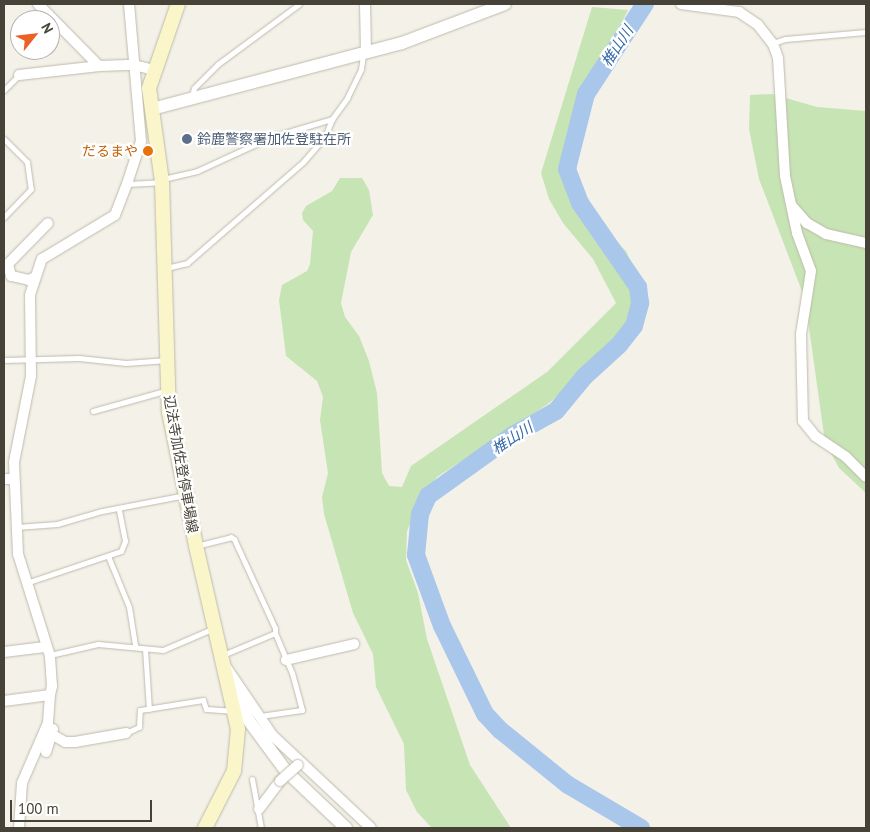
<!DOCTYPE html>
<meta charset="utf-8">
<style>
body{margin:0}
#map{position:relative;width:870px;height:832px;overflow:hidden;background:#f3f1e8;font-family:"PT Sans","Noto Sans JP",sans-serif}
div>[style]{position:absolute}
.green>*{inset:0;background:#c7e4b4}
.river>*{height:18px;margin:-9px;padding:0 9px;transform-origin:9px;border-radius:9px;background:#a9c6eb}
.roads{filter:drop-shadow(0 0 1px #bebaab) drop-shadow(0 0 1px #bebaab)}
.service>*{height:5px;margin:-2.5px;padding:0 2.5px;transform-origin:2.5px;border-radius:2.5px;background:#fff}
.minor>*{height:10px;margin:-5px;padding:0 5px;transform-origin:5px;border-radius:5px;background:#fff}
.tertiary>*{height:12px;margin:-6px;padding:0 6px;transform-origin:6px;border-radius:6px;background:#fff}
.secondary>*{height:14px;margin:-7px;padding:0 7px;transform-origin:7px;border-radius:7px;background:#fbf6ca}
.bridges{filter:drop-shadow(0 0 1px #bebaab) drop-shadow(0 0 1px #bebaab)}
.minor-bridge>*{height:10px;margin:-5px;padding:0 5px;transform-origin:5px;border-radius:5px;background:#fff}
.dots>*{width:14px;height:14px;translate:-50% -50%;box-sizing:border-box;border:2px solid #fff;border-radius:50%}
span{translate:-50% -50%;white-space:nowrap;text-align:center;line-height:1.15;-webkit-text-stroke:4.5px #fff;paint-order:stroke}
.service-label{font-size:14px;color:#4e5e75}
.left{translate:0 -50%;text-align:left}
.food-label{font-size:14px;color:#c56008}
.right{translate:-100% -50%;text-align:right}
.street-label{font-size:14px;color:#464237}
.water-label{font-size:15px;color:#3769ab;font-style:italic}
.frame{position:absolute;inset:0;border:5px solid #464237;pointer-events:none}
.north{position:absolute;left:10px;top:10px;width:50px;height:50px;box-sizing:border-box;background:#fff;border:1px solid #b5b3af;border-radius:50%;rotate:61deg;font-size:14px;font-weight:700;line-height:20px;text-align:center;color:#464237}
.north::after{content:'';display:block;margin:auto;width:18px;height:22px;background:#eb6227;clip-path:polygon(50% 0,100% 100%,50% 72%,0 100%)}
.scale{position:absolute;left:10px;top:800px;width:142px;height:22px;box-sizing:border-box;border:2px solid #464237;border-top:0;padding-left:6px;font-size:15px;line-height:18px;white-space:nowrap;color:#464237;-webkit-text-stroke:4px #fff;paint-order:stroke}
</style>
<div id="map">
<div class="green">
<div style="clip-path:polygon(592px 7px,628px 10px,567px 134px,560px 172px,568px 193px,626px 251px,644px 290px,637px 319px,629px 333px,548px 404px,437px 477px,419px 502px,407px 531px,406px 560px,418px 593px,427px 639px,470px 765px,511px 828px,432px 828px,417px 812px,406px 790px,404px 744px,376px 687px,373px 654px,353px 613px,324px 514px,322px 497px,328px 473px,320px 420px,323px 397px,317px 381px,286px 356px,279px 300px,282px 285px,307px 271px,310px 264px,313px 231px,303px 220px,302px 213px,306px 206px,332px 191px,340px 178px,362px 178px,369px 190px,373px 215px,351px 252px,341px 303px,345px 317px,359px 336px,369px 361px,377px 393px,382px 473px,389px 486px,402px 487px,411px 466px,547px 372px,616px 303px,593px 259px,563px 223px,549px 199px,541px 173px)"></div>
<div style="clip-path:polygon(772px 94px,817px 107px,866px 111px,866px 493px,839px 468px,825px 442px,805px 299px,759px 179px,749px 129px,750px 95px)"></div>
</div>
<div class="river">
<div style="left:641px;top:828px;width:85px;rotate:-149.5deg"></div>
<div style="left:568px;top:785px;width:87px;rotate:-141deg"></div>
<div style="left:500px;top:730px;width:22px;rotate:-133deg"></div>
<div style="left:485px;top:714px;width:98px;rotate:-116deg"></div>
<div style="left:442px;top:626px;width:76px;rotate:-110.1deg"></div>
<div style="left:416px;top:555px;width:41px;rotate:-84.4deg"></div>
<div style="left:420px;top:514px;width:20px;rotate:-66deg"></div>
<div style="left:428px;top:496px;width:105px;rotate:-35.7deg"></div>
<div style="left:513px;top:435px;width:49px;rotate:-29.2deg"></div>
<div style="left:556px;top:411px;width:45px;rotate:-50.4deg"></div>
<div style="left:585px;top:376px;width:46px;rotate:-42.4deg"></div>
<div style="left:619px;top:345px;width:24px;rotate:-52deg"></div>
<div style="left:634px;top:326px;width:24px;rotate:-75deg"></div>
<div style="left:640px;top:303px;width:16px;rotate:-97deg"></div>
<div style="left:638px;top:287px;width:102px;rotate:-124.6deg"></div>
<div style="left:580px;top:203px;width:36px;rotate:-111deg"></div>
<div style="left:567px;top:169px;width:77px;rotate:-75.8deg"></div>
<div style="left:586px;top:94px;width:108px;rotate:-56.8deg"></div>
</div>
<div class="roads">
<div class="service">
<div style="left:773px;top:43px;width:13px;rotate:-18deg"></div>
<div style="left:785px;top:39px;width:81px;rotate:-4.9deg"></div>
<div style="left:4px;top:90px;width:21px;rotate:-45deg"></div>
<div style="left:191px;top:98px;width:10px;rotate:-73deg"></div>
<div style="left:194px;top:88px;width:34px;rotate:-45deg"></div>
<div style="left:218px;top:64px;width:101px;rotate:-36.5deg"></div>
<div style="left:4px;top:139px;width:33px;rotate:45deg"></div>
<div style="left:27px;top:162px;width:27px;rotate:82deg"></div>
<div style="left:31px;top:189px;width:39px;rotate:134deg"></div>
<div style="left:163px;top:179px;width:35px;rotate:-13deg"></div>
<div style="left:197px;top:171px;width:81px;rotate:-24.7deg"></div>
<div style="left:271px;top:137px;width:64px;rotate:-16.4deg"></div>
<div style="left:127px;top:184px;width:34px;rotate:-3deg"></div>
<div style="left:166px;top:268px;width:22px;rotate:-13deg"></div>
<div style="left:187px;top:263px;width:154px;rotate:-41deg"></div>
<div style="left:303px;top:162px;width:33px;rotate:-49deg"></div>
<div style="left:325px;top:137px;width:19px;rotate:-69deg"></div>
<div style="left:332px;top:119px;width:26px;rotate:-54deg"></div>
<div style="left:347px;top:98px;width:32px;rotate:-64deg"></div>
<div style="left:361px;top:69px;width:14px;rotate:-82deg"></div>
<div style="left:4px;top:360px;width:75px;rotate:-1.5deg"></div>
<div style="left:79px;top:358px;width:47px;rotate:6.1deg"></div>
<div style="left:126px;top:363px;width:41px;rotate:-4.2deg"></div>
<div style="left:93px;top:411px;width:78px;rotate:-15.6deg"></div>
<div style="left:17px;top:527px;width:40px;rotate:-4.3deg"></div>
<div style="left:57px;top:524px;width:47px;rotate:-16.1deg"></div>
<div style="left:102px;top:511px;width:85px;rotate:-10.9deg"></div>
<div style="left:196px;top:546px;width:36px;rotate:-14deg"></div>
<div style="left:231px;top:537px;width:4px;rotate:34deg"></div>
<div style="left:234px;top:539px;width:98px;rotate:65.3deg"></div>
<div style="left:275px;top:628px;width:5px;rotate:90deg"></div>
<div style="left:275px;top:633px;width:56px;rotate:157.1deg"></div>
<div style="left:108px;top:556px;width:55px;rotate:67.6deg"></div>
<div style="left:129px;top:607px;width:39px;rotate:81deg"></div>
<div style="left:26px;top:583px;width:100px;rotate:-18.6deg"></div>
<div style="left:121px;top:551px;width:11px;rotate:-68deg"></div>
<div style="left:125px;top:541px;width:33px;rotate:-101deg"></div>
<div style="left:145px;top:649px;width:60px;rotate:86.2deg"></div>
<div style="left:50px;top:655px;width:49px;rotate:-12.9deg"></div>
<div style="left:98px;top:644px;width:65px;rotate:5.3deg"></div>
<div style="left:163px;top:650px;width:56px;rotate:-23.3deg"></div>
<div style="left:260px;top:716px;width:42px;rotate:-8.1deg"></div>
<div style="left:302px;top:710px;width:38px;rotate:-105deg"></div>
<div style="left:292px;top:673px;width:43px;rotate:-113deg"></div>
<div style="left:126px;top:733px;width:14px;rotate:-25deg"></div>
<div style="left:139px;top:727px;width:17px;rotate:-87deg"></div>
<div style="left:140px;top:710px;width:64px;rotate:-9deg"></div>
<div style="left:203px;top:700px;width:9px;rotate:72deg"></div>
<div style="left:206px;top:709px;width:26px;rotate:4deg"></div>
<div style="left:252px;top:779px;width:50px;rotate:79.6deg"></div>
</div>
<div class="minor">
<div style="left:38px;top:4px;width:87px;rotate:45.5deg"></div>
<div style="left:365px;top:4px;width:47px;rotate:88.8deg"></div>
<div style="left:681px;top:4px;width:59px;rotate:7.9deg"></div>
<div style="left:739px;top:12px;width:23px;rotate:34deg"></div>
<div style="left:758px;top:25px;width:24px;rotate:52deg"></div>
<div style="left:773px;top:44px;width:15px;rotate:70deg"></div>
<div style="left:778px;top:58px;width:118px;rotate:86.6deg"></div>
<div style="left:785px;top:176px;width:58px;rotate:78.1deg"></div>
<div style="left:797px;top:233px;width:40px;rotate:69.8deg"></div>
<div style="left:811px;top:271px;width:64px;rotate:99deg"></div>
<div style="left:801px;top:334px;width:87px;rotate:88.7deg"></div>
<div style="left:803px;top:421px;width:19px;rotate:51deg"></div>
<div style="left:815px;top:436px;width:37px;rotate:34deg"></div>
<div style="left:846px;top:457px;width:28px;rotate:45deg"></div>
<div style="left:19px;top:75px;width:81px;rotate:-6.4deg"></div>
<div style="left:99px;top:66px;width:35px;rotate:-2deg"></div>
<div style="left:134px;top:65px;width:21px;rotate:14deg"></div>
<div style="left:792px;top:206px;width:23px;rotate:49deg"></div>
<div style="left:807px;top:223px;width:22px;rotate:30deg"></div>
<div style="left:826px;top:234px;width:41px;rotate:12.7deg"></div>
<div style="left:35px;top:277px;width:7px;rotate:153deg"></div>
<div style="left:29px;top:280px;width:18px;rotate:-167deg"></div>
<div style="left:11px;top:276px;width:12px;rotate:-104deg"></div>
<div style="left:8px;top:264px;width:57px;rotate:-45.7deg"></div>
<div style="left:4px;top:479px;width:10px"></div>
<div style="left:4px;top:652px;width:41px;rotate:-7deg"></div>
<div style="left:286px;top:660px;width:70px;rotate:-13.2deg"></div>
<div style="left:224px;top:664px;width:87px;rotate:55.8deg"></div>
<div style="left:273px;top:736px;width:134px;rotate:43.2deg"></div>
<div style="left:4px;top:701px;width:46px;rotate:-7.4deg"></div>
<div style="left:50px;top:695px;width:9px;rotate:-77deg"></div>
<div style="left:52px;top:686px;width:30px;rotate:-94deg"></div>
<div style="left:50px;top:656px;width:107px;rotate:-107.4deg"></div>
<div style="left:18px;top:554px;width:92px;rotate:-92.5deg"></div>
<div style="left:14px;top:462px;width:88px;rotate:-78.8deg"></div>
<div style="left:31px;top:376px;width:81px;rotate:-90.7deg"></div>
<div style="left:30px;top:295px;width:38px;rotate:-72deg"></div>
<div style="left:42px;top:259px;width:85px;rotate:-31.1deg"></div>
<div style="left:115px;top:215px;width:33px;rotate:-69deg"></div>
<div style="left:127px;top:184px;width:45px;rotate:-72deg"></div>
<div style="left:141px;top:141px;width:138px;rotate:-95deg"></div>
<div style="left:53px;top:735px;width:14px;rotate:30deg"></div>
<div style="left:65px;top:742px;width:10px"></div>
<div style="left:75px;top:742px;width:52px;rotate:-10deg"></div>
<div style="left:46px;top:752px;width:24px;rotate:-73deg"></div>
<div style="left:259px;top:809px;width:35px;rotate:-53deg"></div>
<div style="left:19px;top:828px;width:45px;rotate:-86.2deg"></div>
<div style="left:22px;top:783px;width:65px;rotate:-66.6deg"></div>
<div style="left:48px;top:723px;width:28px;rotate:-86deg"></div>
</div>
<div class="tertiary">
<div style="left:152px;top:109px;width:259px;rotate:-14.8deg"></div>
<div style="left:402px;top:43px;width:110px;rotate:-20.7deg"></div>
<div style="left:232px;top:691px;width:34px;rotate:60deg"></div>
<div style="left:249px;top:721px;width:62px;rotate:53.5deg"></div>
<div style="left:286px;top:771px;width:83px;rotate:43.5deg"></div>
</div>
<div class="secondary">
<div style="left:178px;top:4px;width:89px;rotate:109deg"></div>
<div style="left:149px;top:88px;width:95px;rotate:82.1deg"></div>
<div style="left:162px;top:182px;width:230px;rotate:88.3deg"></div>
<div style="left:169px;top:412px;width:137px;rotate:78.6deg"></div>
<div style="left:196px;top:546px;width:188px;rotate:77.1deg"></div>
<div style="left:238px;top:729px;width:42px;rotate:95.4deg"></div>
<div style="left:234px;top:771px;width:64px;rotate:117deg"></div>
</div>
</div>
<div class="bridges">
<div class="minor-bridge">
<div style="left:280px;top:781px;width:24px;rotate:-42deg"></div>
</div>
</div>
<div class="dots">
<div style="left:187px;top:139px;background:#5c6f8a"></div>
<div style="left:148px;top:151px;background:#e8710a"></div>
</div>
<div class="service-label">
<span class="left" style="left:197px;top:139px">鈴鹿警察署加佐登駐在所</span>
</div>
<div class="food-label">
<span class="right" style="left:138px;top:151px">だるまや</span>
</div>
<div class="street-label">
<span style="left:181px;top:464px;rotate:80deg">辺法寺加佐登停車場線</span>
</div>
<div class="water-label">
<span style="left:617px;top:46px;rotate:-57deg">椎山川</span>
<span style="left:512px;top:438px;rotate:-33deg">椎山川</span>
</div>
<div class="frame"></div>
<div class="north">N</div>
<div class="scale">100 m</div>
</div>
